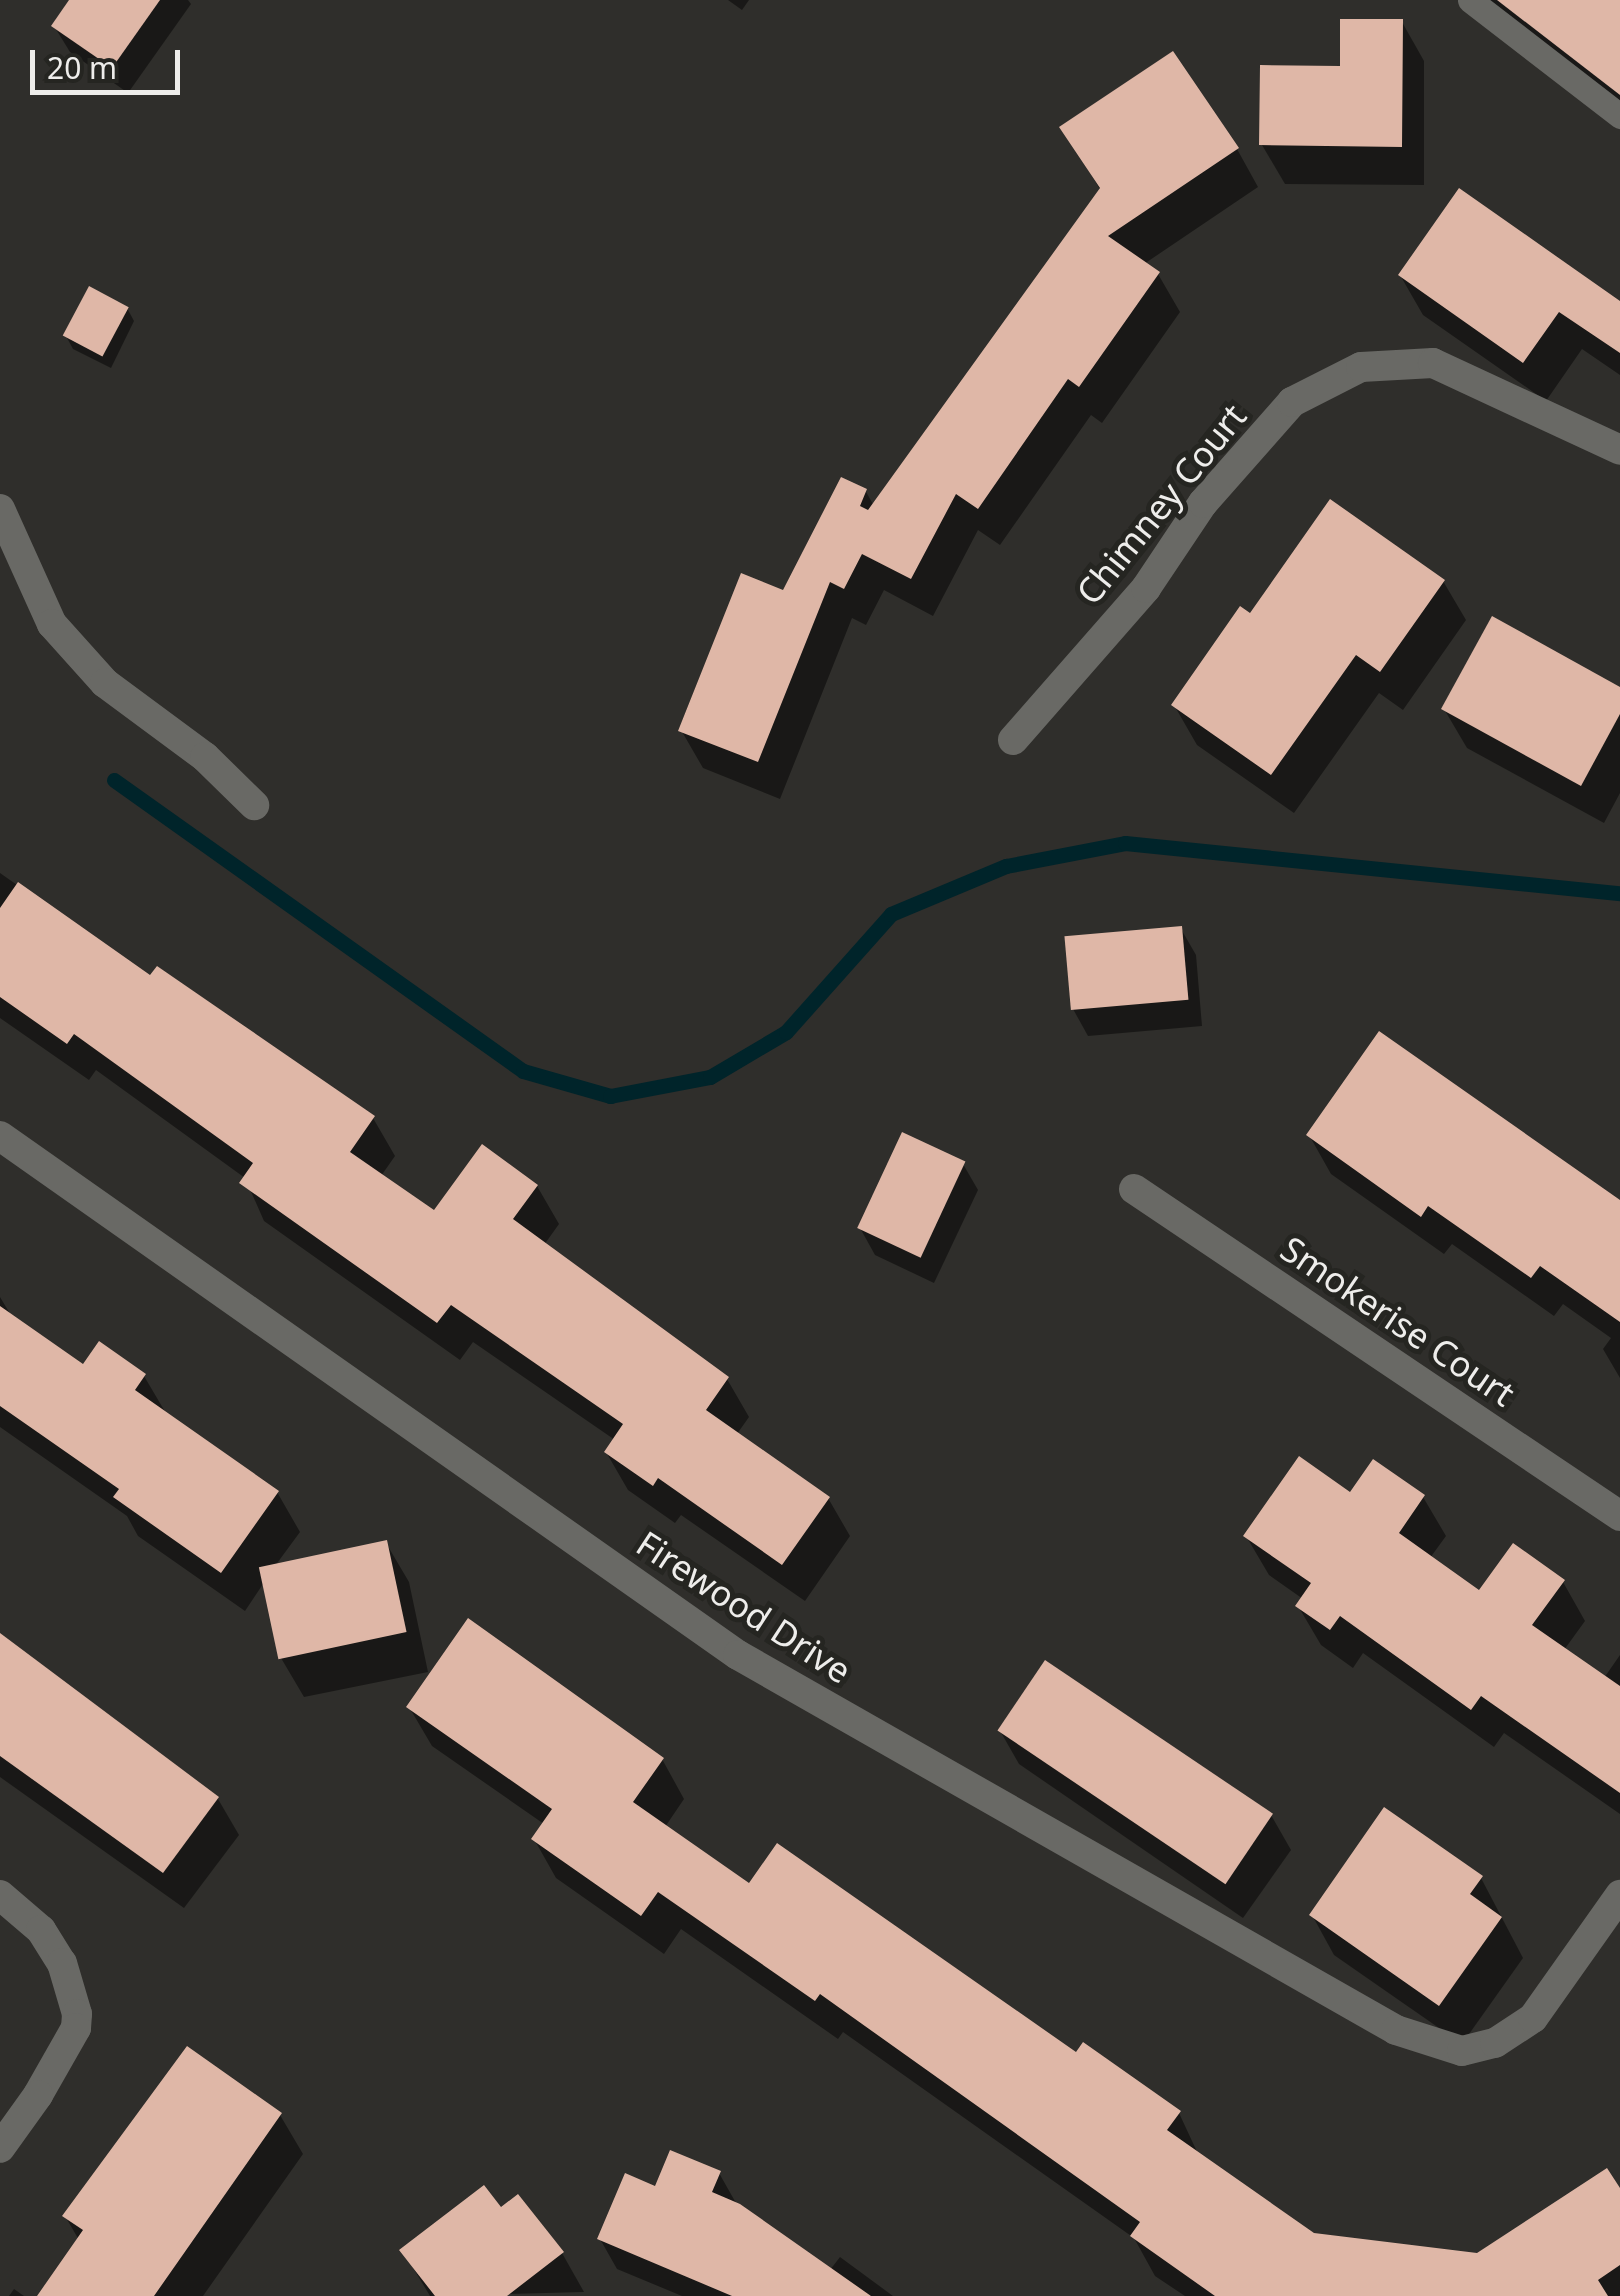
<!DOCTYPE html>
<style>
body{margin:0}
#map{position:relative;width:1620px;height:2296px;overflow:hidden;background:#2f2e2b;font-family:"Noto Sans",sans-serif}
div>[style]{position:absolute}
.shadow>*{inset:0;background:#0007}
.stream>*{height:15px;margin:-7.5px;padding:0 7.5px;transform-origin:7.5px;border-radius:7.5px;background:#00242a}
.building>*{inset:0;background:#dfb7a7;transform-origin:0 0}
.service>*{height:25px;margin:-12.5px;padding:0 12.5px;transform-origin:12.5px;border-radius:12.5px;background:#696965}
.minor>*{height:30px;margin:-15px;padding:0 15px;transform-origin:15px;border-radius:15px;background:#696965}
span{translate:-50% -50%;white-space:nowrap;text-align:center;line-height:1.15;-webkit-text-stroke:10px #252521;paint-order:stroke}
.street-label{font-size:35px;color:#eeedeb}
.scale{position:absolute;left:30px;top:50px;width:150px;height:45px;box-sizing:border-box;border:5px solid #eeedeb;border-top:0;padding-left:12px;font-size:30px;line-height:35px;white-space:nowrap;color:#eeedeb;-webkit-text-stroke:8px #252521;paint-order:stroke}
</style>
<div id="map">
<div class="shadow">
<div style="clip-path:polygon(72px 0,188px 0,191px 4px,128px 93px,70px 52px,54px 26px)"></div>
<div style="clip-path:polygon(728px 0,749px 0,742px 10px)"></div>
<div style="clip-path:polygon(1464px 0,1620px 0,1620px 121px)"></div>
<div style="clip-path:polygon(1402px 22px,1424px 61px,1424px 185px,1285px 184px,1262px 145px)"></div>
<div style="clip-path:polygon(1063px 128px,1237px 149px,1258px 187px,1144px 264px,1158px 274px,1180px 312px,1102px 423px,1091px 415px,1000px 545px,978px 530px,933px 616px,884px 590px,866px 625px,852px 618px,780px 799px,703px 768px,681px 730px,865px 490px,874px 506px,1101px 191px)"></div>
<div style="clip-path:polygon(1400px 275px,1620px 304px,1620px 375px,1582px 349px,1546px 401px,1423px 315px)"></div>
<div style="clip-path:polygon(127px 308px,134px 321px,111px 368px,73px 349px,66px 336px)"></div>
<div style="clip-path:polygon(1443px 581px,1466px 620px,1403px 710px,1379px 693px,1294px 813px,1197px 745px,1174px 705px,1250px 616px)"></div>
<div style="clip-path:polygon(1620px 689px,1620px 793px,1604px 823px,1467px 748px,1444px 709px)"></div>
<div style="clip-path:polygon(0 873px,151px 979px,373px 1118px,395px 1156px,381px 1176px,434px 1214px,537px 1186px,559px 1224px,544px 1245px,727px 1379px,749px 1417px,737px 1434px,828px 1498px,850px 1536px,805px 1601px,681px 1515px,675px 1523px,628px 1490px,606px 1452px,615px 1440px,473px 1342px,460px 1360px,264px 1221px,245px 1178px,96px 1070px,89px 1080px,0 1018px)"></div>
<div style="clip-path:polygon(1181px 929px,1196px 955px,1202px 1026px,1088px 1036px,1073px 1009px)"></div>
<div style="clip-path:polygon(1309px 1135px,1620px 1203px,1620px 1378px,1603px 1349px,1611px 1338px,1563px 1304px,1554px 1316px,1452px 1244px,1444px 1254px,1331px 1174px)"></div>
<div style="clip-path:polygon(963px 1164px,978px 1190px,934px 1283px,875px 1255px,860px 1228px)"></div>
<div style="clip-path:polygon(0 1297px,12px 1317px,83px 1367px,144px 1376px,167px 1415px,277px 1492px,300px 1532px,275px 1566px,386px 1543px,409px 1582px,428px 1672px,304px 1697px,281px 1658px,265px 1581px,245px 1611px,138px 1536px,127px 1516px,0 1427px)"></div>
<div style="clip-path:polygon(1350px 1495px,1423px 1497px,1446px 1536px,1430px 1558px,1480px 1594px,1563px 1582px,1585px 1621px,1564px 1650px,1604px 1678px,1620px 1655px,1620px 1814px,1504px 1733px,1494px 1747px,1363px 1653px,1353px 1668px,1321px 1645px,1298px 1606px,1303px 1599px,1269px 1575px,1246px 1536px)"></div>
<div style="clip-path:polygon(0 1639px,218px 1799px,239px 1835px,184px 1908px,0 1777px)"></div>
<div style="clip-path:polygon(409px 1707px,662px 1759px,684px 1799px,665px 1827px,749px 1886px,1179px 2113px,1199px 2156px,1322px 2242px,1502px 2296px,1185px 2296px,1155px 2276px,1134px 2238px,843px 2032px,838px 2039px,681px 1929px,664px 1954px,556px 1878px,534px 1839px,544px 1824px,432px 1746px)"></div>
<div style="clip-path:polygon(999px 1729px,1271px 1815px,1291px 1850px,1243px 1918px,1019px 1764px)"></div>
<div style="clip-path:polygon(1481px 1878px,1523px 1958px,1462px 2044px,1334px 1955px,1312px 1915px)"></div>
<div style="clip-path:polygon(280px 2115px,303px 2154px,203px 2296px,40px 2296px,79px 2240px,65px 2216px)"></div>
<div style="clip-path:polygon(719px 2173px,736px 2203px,830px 2270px,840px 2257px,893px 2296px,682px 2296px,617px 2269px,600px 2239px,656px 2189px)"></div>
<div style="clip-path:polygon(1620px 2193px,1620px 2296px,1527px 2296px)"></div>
<div style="clip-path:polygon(500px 2210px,562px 2253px,584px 2292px,430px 2296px,403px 2251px)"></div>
<div style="clip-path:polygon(14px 2289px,24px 2296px,9px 2296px)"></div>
</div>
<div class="stream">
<div style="left:114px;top:780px;width:502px;rotate:35.43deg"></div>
<div style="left:523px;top:1071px;width:91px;rotate:16deg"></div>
<div style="left:610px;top:1096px;width:102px;rotate:-10.8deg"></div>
<div style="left:710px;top:1077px;width:88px;rotate:-30.6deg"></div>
<div style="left:786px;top:1032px;width:158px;rotate:-48.3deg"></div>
<div style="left:891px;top:914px;width:125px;rotate:-22.7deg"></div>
<div style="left:1006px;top:866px;width:121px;rotate:-10.9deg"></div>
<div style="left:1125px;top:843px;width:498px;rotate:5.8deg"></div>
</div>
<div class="building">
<div style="clip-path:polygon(69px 0,160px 0,112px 68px,51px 26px)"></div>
<div style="clip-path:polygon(1497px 0,1620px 0,1620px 95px)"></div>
<div style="clip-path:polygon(1340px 19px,1403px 19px,1402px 147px,1259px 145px,1260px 65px,1340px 66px)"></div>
<div style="clip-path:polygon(1173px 51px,1239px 148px,1108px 236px,1160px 272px,1079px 387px,1068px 379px,978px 509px,956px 494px,911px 579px,862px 554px,844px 589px,830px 582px,758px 762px,678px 731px,741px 573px,783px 590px,841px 477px,867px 489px,860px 506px,868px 510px,1100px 188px,1059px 127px)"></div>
<div style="clip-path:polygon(1459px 188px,1620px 301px,1620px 353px,1559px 312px,1523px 363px,1398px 275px)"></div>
<div style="left:89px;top:286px;width:45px;height:56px;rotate:28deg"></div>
<div style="clip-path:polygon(1330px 499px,1445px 580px,1380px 672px,1356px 655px,1271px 775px,1171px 705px,1240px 606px,1250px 613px)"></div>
<div style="clip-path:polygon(1492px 616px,1620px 687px,1620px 714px,1581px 786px,1441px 709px)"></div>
<div style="clip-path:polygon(18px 882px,150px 975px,157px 966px,375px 1116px,350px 1152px,434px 1210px,482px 1144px,538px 1185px,513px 1219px,729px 1377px,706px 1410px,830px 1497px,782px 1565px,658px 1478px,653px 1486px,604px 1452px,623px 1424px,451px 1305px,437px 1323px,239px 1183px,253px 1163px,74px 1034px,67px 1044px,0 997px,0 908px)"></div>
<div style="left:1182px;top:926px;width:74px;height:118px;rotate:85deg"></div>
<div style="clip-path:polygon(1379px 1031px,1620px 1200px,1620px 1322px,1540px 1266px,1531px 1278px,1428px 1206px,1421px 1217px,1306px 1135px)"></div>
<div style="left:902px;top:1132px;width:70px;height:106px;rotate:25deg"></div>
<div style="clip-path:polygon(0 1306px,83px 1364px,99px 1341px,146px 1374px,135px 1390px,279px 1491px,221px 1573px,113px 1497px,119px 1489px,0 1406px)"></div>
<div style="clip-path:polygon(1299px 1456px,1350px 1492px,1373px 1459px,1425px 1495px,1399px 1533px,1479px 1590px,1513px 1543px,1565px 1580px,1532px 1625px,1620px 1686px,1620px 1793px,1481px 1696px,1471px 1710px,1340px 1616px,1330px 1630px,1295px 1606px,1311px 1583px,1243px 1536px)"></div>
<div style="left:387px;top:1540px;width:94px;height:131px;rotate:78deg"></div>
<div style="clip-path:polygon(468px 1618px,664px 1758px,633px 1802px,749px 1883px,777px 1843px,1076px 2052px,1083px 2042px,1181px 2111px,1167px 2130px,1314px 2233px,1477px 2253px,1607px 2168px,1620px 2188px,1620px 2265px,1598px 2280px,1608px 2296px,1215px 2296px,1130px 2236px,1140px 2222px,820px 1994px,815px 2001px,658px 1892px,641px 1916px,531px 1839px,552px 1809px,406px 1707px)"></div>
<div style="clip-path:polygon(0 1633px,219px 1797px,163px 1873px,0 1756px)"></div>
<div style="left:1045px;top:1660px;width:275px;height:85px;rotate:34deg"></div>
<div style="clip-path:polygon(1384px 1807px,1483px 1876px,1470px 1894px,1502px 1917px,1439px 2006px,1309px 1915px)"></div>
<div style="clip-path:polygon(187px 2046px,282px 2113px,154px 2296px,37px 2296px,83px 2230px,62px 2216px)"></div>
<div style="clip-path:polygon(670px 2150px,721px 2171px,712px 2192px,740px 2204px,871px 2296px,732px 2296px,597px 2239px,625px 2173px,655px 2186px)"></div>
<div style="clip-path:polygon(484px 2185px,501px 2207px,518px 2194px,564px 2252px,507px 2296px,435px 2296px,399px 2250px)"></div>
</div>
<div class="service">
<div style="left:1470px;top:0;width:190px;rotate:37.7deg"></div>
</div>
<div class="minor">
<div style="left:0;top:509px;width:126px;rotate:65.7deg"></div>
<div style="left:52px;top:624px;width:79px;rotate:48.1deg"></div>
<div style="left:105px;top:683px;width:124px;rotate:36.5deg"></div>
<div style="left:205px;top:757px;width:69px;rotate:44.4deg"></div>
<div style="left:1013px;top:740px;width:202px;rotate:-48.8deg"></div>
<div style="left:1146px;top:588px;width:102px;rotate:-56.2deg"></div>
<div style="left:1203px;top:503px;width:135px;rotate:-48.6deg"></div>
<div style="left:1292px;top:402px;width:77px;rotate:-26.9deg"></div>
<div style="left:1361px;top:367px;width:72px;rotate:-3.2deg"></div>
<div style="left:1433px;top:363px;width:206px;rotate:24.9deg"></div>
<div style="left:0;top:1136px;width:902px;rotate:35.12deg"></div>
<div style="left:738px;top:1655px;width:757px;rotate:29.68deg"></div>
<div style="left:1396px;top:2030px;width:69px;rotate:17.7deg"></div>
<div style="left:1462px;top:2051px;width:34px;rotate:-14deg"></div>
<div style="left:1495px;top:2043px;width:45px;rotate:-33.3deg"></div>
<div style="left:1533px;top:2018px;width:151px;rotate:-54.7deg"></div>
<div style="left:1134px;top:1189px;width:586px;rotate:33.93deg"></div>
<div style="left:0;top:1895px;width:54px;rotate:40.5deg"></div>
<div style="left:41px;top:1930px;width:39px;rotate:58deg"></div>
<div style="left:62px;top:1963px;width:53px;rotate:73.6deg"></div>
<div style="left:77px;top:2014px;width:14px;rotate:94deg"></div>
<div style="left:76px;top:2028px;width:77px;rotate:119.6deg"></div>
<div style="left:38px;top:2095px;width:65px;rotate:125.6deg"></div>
</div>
<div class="street-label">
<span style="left:1161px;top:504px;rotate:-51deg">Chimney Court</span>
<span style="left:1398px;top:1321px;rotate:34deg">Smokerise Court</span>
<span style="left:744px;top:1607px;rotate:33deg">Firewood Drive</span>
</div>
<div class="scale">20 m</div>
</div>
